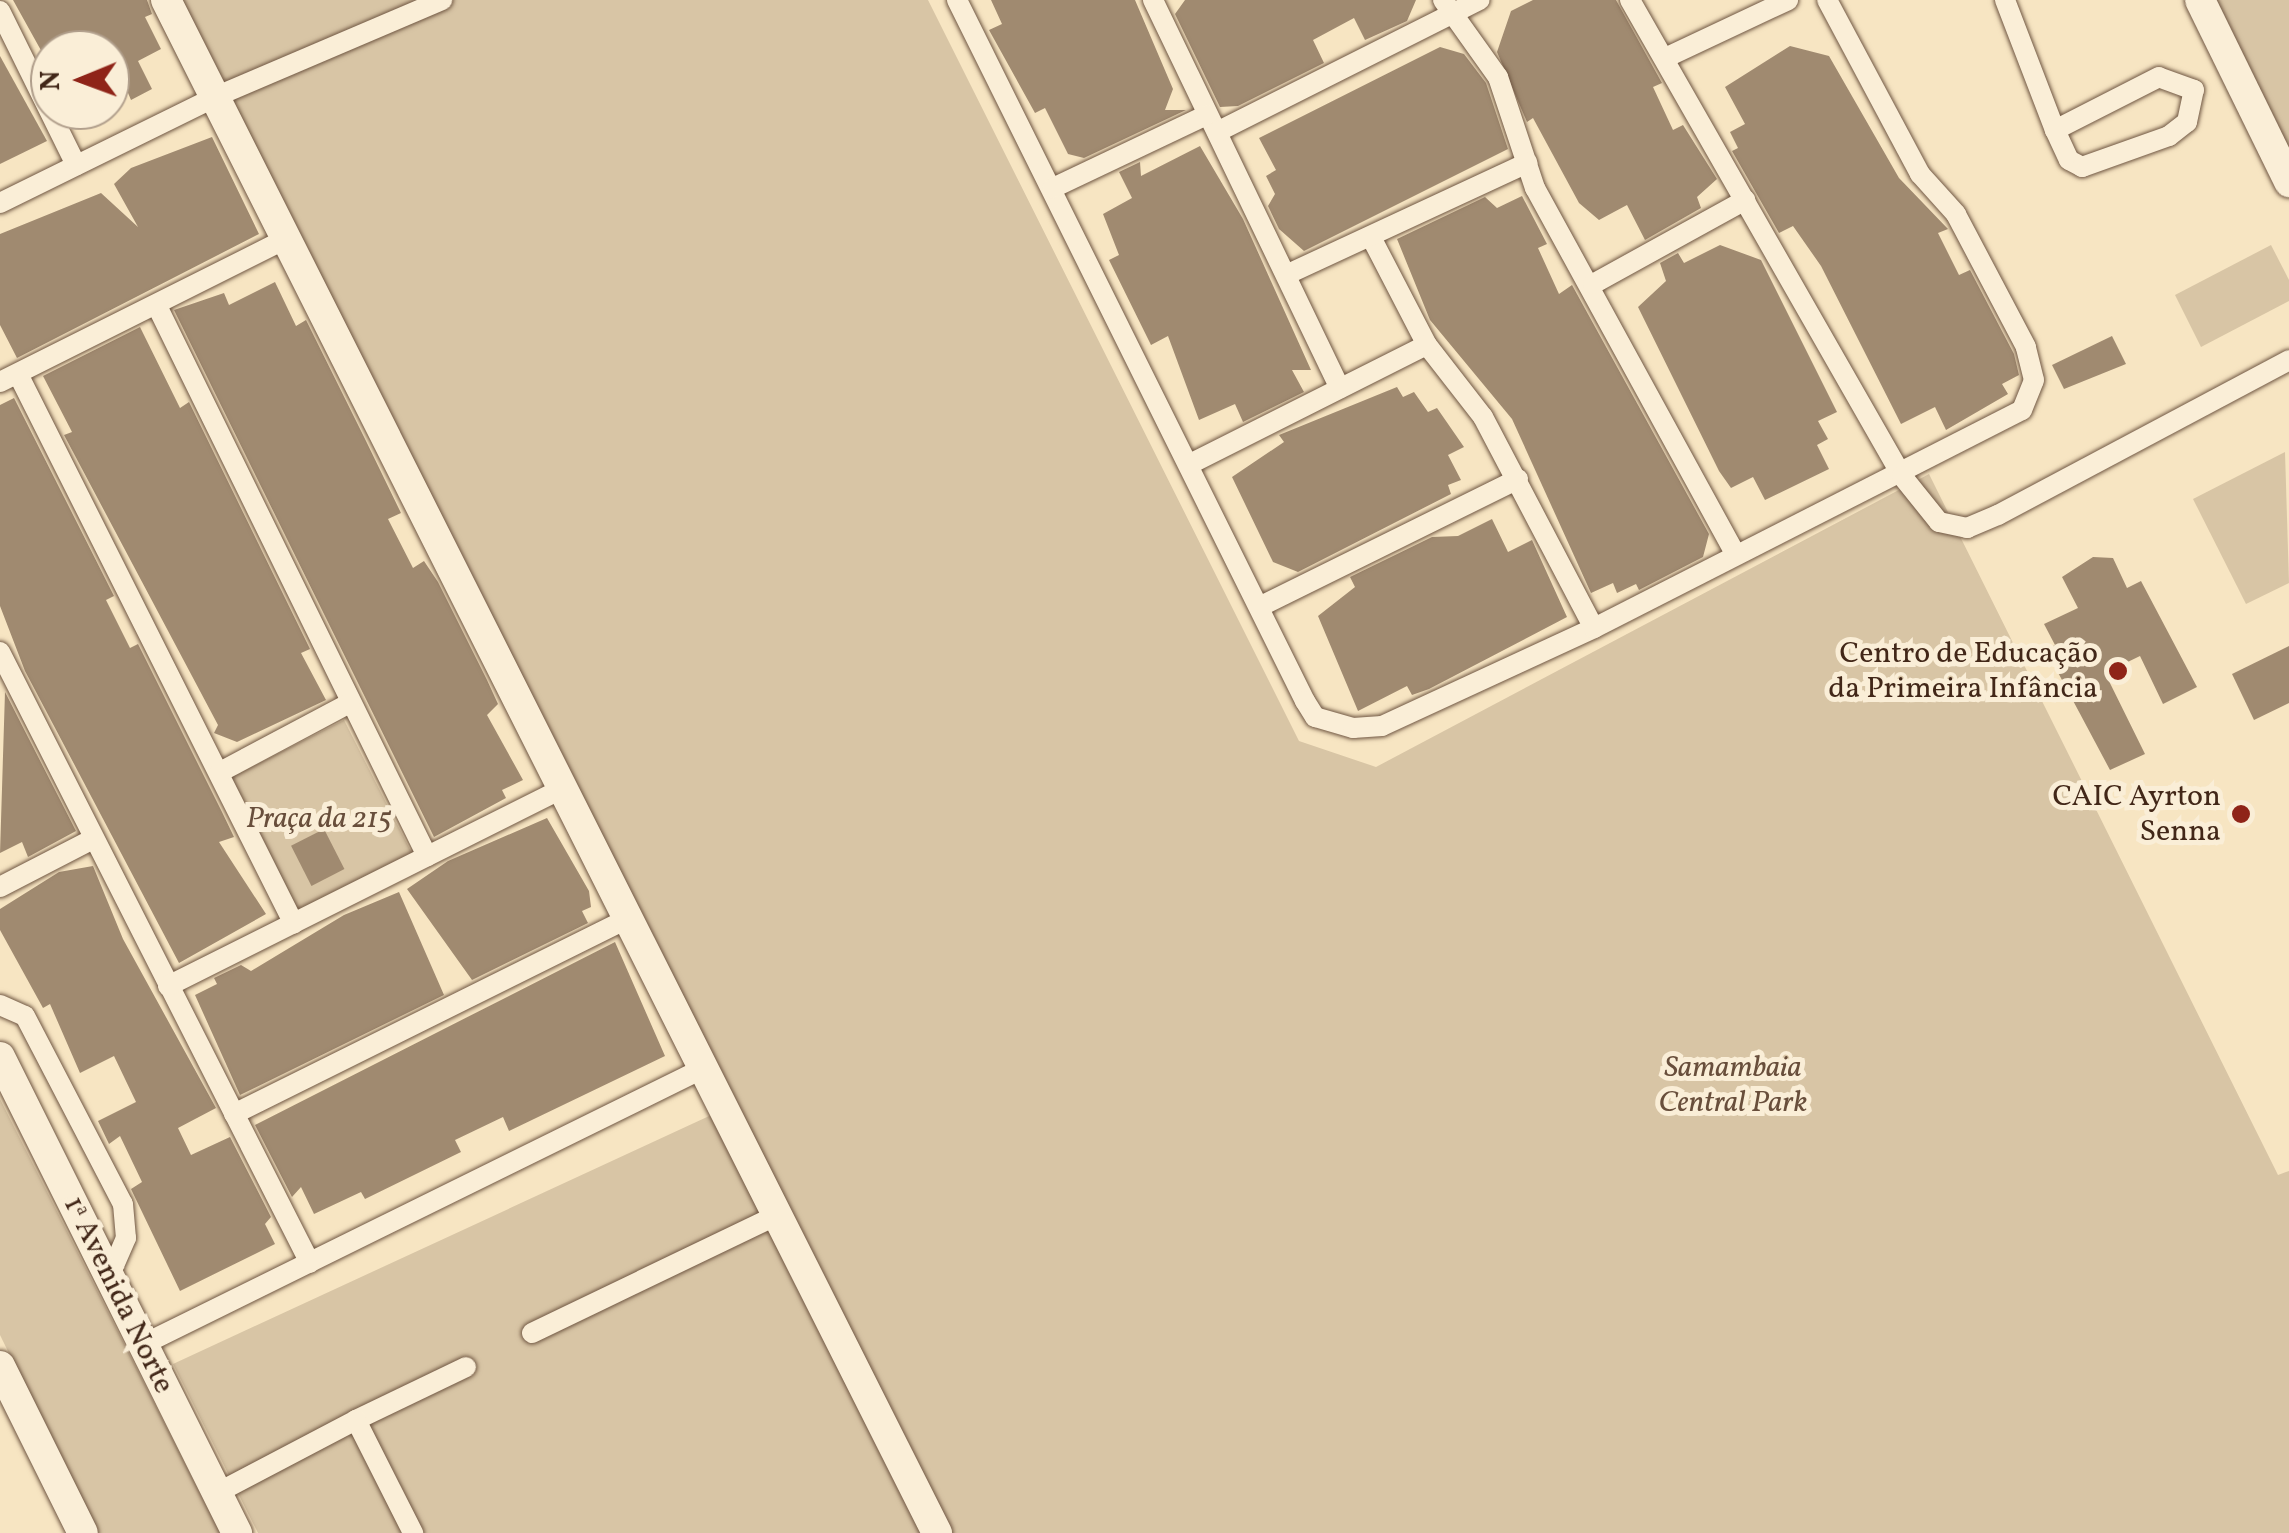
<!DOCTYPE html>
<meta charset="utf-8">
<style>
body{margin:0}
#map{position:relative;width:2289px;height:1533px;overflow:hidden;background:#f7e5c2;font-family:Vollkorn,serif}
div>[style]{position:absolute}
.green>*{inset:0;background:#d8c5a5;transform-origin:0 0}
.building>*{inset:0;background:#a08a70;transform-origin:0 0}
.roads{filter:drop-shadow(0 0 2px #6f5642) drop-shadow(0 0 2px #6f5642)}
.street>*{height:20px;margin:-10px;padding:0 10px;transform-origin:10px;border-radius:10px;background:#faeed7}
.secondary>*{height:30px;margin:-15px;padding:0 15px;transform-origin:15px;border-radius:15px;background:#faeed7}
.dots>*{width:28px;height:28px;translate:-50% -50%;box-sizing:border-box;border:5px solid #faeed7;border-radius:50%}
span{translate:-50% -50%;white-space:nowrap;text-align:center;line-height:1.15;-webkit-text-stroke:10px #faeed7;paint-order:stroke}
.poi-label{font-size:30px;color:#422718}
.right{translate:-100% -50%;text-align:right}
.park-label{font-size:30px;color:#684e3b;font-style:italic}
.street-label{font-size:30px;color:#422718}
.north{position:absolute;left:30px;top:30px;width:100px;height:100px;box-sizing:border-box;background:#faeed7;border:2px solid #b09e8b;border-radius:50%;rotate:269deg;font-size:28px;font-weight:700;line-height:40px;text-align:center;color:#422718}
.north::after{content:'';display:block;margin:auto;width:35px;height:45px;background:#8f2418;clip-path:polygon(50% 0,100% 100%,50% 72%,0 100%)}
</style>
<div id="map">
<div class="green">
<div style="clip-path:polygon(160px 0,928px 0,1299px 741px,1376px 767px,1929px 474px,2278px 1175px,2289px 1171px,2289px 1533px,258px 1533px,173px 1364px,720px 1111px)"></div>
<div style="clip-path:polygon(2209px 0,2289px 0,2289px 160px)"></div>
<div style="clip-path:polygon(2271px 245px,2289px 280px,2289px 301px,2201px 347px,2175px 295px)"></div>
<div style="clip-path:polygon(2285px 452px,2289px 583px,2246px 604px,2193px 499px)"></div>
<div style="left:344px;top:720px;width:156px;height:134px;rotate:63deg"></div>
<div style="clip-path:polygon(0 1099px,220px 1533px,97px 1533px,0 1335px)"></div>
</div>
<div class="building">
<div style="clip-path:polygon(13px 0,147px 0,152px 14px,145px 17px,161px 49px,138px 61px,152px 89px,131px 100px,110px 50px,98px 41px,87px 47px,81px 34px,43px 54px)"></div>
<div style="clip-path:polygon(991px 0,1135px 0,1173px 89px,1165px 110px,1186px 110px,1084px 158px,1068px 154px,1045px 108px,1035px 113px,989px 30px,1002px 24px)"></div>
<div style="clip-path:polygon(1185px 0,1416px 0,1407px 21px,1365px 40px,1354px 18px,1313px 40px,1324px 63px,1238px 106px,1220px 107px,1175px 14px)"></div>
<div style="clip-path:polygon(1533px 0,1616px 0,1662px 83px,1653px 87px,1673px 130px,1683px 125px,1717px 179px,1697px 197px,1701px 208px,1645px 240px,1627px 205px,1599px 220px,1579px 203px,1533px 118px,1527px 122px,1497px 52px,1511px 11px)"></div>
<div style="clip-path:polygon(1790px 46px,1829px 56px,1899px 178px,1948px 229px,1938px 233px,1959px 275px,1970px 270px,2014px 354px,2019px 375px,2002px 384px,2008px 394px,1946px 430px,1935px 407px,1901px 424px,1821px 266px,1793px 226px,1779px 233px,1732px 151px,1738px 148px,1730px 132px,1745px 124px,1725px 87px)"></div>
<div style="clip-path:polygon(1440px 47px,1464px 54px,1486px 83px,1508px 149px,1304px 251px,1279px 229px,1268px 206px,1275px 194px,1266px 176px,1276px 170px,1259px 138px)"></div>
<div style="clip-path:polygon(0 56px,47px 141px,0 164px)"></div>
<div style="clip-path:polygon(212px 137px,259px 234px,17px 358px,0 325px,0 234px,101px 193px,138px 227px,114px 184px,131px 168px)"></div>
<div style="clip-path:polygon(1200px 146px,1243px 219px,1311px 370px,1292px 370px,1304px 392px,1243px 422px,1235px 404px,1199px 420px,1168px 336px,1151px 345px,1109px 260px,1119px 255px,1103px 214px,1132px 198px,1119px 172px,1140px 162px,1141px 176px)"></div>
<div style="clip-path:polygon(1522px 196px,1547px 244px,1538px 248px,1559px 294px,1572px 285px,1709px 534px,1703px 557px,1639px 590px,1636px 584px,1617px 593px,1613px 583px,1591px 593px,1512px 419px,1430px 320px,1397px 239px,1485px 197px,1497px 208px)"></div>
<div style="clip-path:polygon(1720px 245px,1761px 260px,1837px 412px,1818px 421px,1828px 439px,1817px 445px,1829px 469px,1765px 500px,1753px 477px,1731px 488px,1719px 471px,1638px 307px,1666px 281px,1660px 263px,1678px 253px,1684px 263px)"></div>
<div style="clip-path:polygon(275px 282px,296px 326px,306px 320px,366px 441px,401px 513px,388px 519px,413px 568px,424px 561px,438px 582px,487px 680px,498px 704px,487px 715px,523px 780px,502px 790px,506px 798px,434px 837px,174px 310px,224px 293px,229px 305px)"></div>
<div style="clip-path:polygon(140px 327px,180px 408px,189px 402px,310px 649px,301px 653px,326px 700px,237px 742px,214px 733px,218px 725px,64px 435px,72px 432px,43px 376px)"></div>
<div style="clip-path:polygon(2112px 336px,2126px 364px,2064px 389px,2052px 365px)"></div>
<div style="clip-path:polygon(1397px 387px,1403px 397px,1414px 392px,1428px 412px,1437px 408px,1464px 447px,1448px 455px,1461px 480px,1448px 485px,1451px 494px,1298px 572px,1273px 562px,1232px 477px,1284px 442px,1279px 435px)"></div>
<div style="clip-path:polygon(14px 398px,114px 596px,106px 600px,130px 648px,138px 644px,222px 812px,234px 837px,219px 842px,266px 914px,179px 963px,25px 671px,0 606px,0 405px)"></div>
<div style="clip-path:polygon(1492px 519px,1508px 552px,1532px 540px,1567px 617px,1429px 689px,1412px 695px,1407px 686px,1358px 711px,1318px 616px,1355px 587px,1350px 577px,1432px 537px,1458px 536px)"></div>
<div style="clip-path:polygon(2093px 557px,2113px 558px,2127px 588px,2141px 581px,2197px 687px,2163px 704px,2140px 656px,2105px 673px,2145px 754px,2110px 770px,2046px 650px,2055px 645px,2044px 624px,2078px 608px,2062px 577px)"></div>
<div style="clip-path:polygon(2289px 646px,2289px 703px,2254px 720px,2232px 674px)"></div>
<div style="clip-path:polygon(5px 692px,76px 831px,28px 857px,22px 842px,0 853px)"></div>
<div style="clip-path:polygon(547px 818px,589px 891px,591px 907px,582px 911px,588px 923px,472px 980px,407px 889px,448px 861px)"></div>
<div style="left:324px;top:829px;width:45px;height:37px;rotate:63deg"></div>
<div style="clip-path:polygon(93px 866px,123px 939px,216px 1108px,178px 1128px,191px 1155px,230px 1137px,271px 1217px,265px 1224px,275px 1244px,180px 1291px,131px 1189px,142px 1182px,120px 1136px,109px 1144px,98px 1121px,136px 1102px,114px 1056px,80px 1073px,50px 1004px,43px 1008px,0 930px,0 909px,59px 872px)"></div>
<div style="clip-path:polygon(399px 892px,444px 995px,240px 1095px,195px 995px,217px 984px,214px 978px,241px 965px,251px 971px,344px 915px)"></div>
<div style="clip-path:polygon(615px 942px,665px 1056px,509px 1131px,503px 1117px,455px 1140px,461px 1152px,365px 1199px,361px 1192px,314px 1214px,301px 1187px,292px 1197px,255px 1125px)"></div>
</div>
<div class="roads">
<div class="street">
<div style="left:957px;top:0;width:783px;rotate:63.6deg"></div>
<div style="left:1305px;top:701px;width:19px;rotate:58deg"></div>
<div style="left:1315px;top:717px;width:40px;rotate:16deg"></div>
<div style="left:1353px;top:728px;width:29px;rotate:-4deg"></div>
<div style="left:1382px;top:726px;width:234px;rotate:-24.8deg"></div>
<div style="left:1594px;top:628px;width:480px;rotate:-27deg"></div>
<div style="left:2022px;top:410px;width:32px;rotate:-68deg"></div>
<div style="left:2034px;top:380px;width:34px;rotate:-104deg"></div>
<div style="left:2026px;top:347px;width:150px;rotate:-117.8deg"></div>
<div style="left:1956px;top:214px;width:54px;rotate:-132deg"></div>
<div style="left:1920px;top:174px;width:197px;rotate:-118.1deg"></div>
<div style="left:1153px;top:0;width:431px;rotate:64.3deg"></div>
<div style="left:1443px;top:0;width:95px;rotate:54.5deg"></div>
<div style="left:1498px;top:77px;width:117px;rotate:71.6deg"></div>
<div style="left:1535px;top:188px;width:416px;rotate:61.3deg"></div>
<div style="left:1630px;top:0;width:548px;rotate:60.26deg"></div>
<div style="left:1902px;top:476px;width:59px;rotate:51.2deg"></div>
<div style="left:1939px;top:522px;width:29px;rotate:12deg"></div>
<div style="left:1967px;top:528px;width:34px;rotate:-23deg"></div>
<div style="left:1998px;top:515px;width:330px;rotate:-28deg"></div>
<div style="left:2005px;top:0;width:139px;rotate:69deg"></div>
<div style="left:2055px;top:130px;width:33px;rotate:65deg"></div>
<div style="left:2069px;top:160px;width:15px;rotate:28deg"></div>
<div style="left:2082px;top:167px;width:92px;rotate:-19.6deg"></div>
<div style="left:2169px;top:136px;width:23px;rotate:-38deg"></div>
<div style="left:2187px;top:122px;width:33px;rotate:-78deg"></div>
<div style="left:2194px;top:90px;width:37px;rotate:-160deg"></div>
<div style="left:2159px;top:77px;width:117px;rotate:153deg"></div>
<div style="left:0;top:11px;width:172px;rotate:63.7deg"></div>
<div style="left:1665px;top:58px;width:136px;rotate:-25.2deg"></div>
<div style="left:1217px;top:132px;width:294px;rotate:-26.7deg"></div>
<div style="left:1053px;top:188px;width:170px;rotate:-25.4deg"></div>
<div style="left:0;top:203px;width:240px;rotate:-26.2deg"></div>
<div style="left:215px;top:97px;width:247px;rotate:-23.1deg"></div>
<div style="left:1372px;top:239px;width:119px;rotate:62.6deg"></div>
<div style="left:1427px;top:345px;width:91px;rotate:52.1deg"></div>
<div style="left:1483px;top:417px;width:238px;rotate:62.3deg"></div>
<div style="left:1288px;top:274px;width:264px;rotate:-24.9deg"></div>
<div style="left:1593px;top:284px;width:174px;rotate:-28.9deg"></div>
<div style="left:157px;top:306px;width:613px;rotate:63.85deg"></div>
<div style="left:18px;top:374px;width:615px;rotate:63.35deg"></div>
<div style="left:0;top:382px;width:321px;rotate:-26.6deg"></div>
<div style="left:1190px;top:464px;width:265px;rotate:-26.7deg"></div>
<div style="left:1259px;top:607px;width:289px;rotate:-26.3deg"></div>
<div style="left:0;top:652px;width:685px;rotate:63.1deg"></div>
<div style="left:220px;top:772px;width:147px;rotate:-28deg"></div>
<div style="left:0;top:887px;width:105px;rotate:-27.3deg"></div>
<div style="left:168px;top:986px;width:442px;rotate:-26.6deg"></div>
<div style="left:0;top:1005px;width:27px;rotate:24deg"></div>
<div style="left:25px;top:1016px;width:212px;rotate:62.5deg"></div>
<div style="left:123px;top:1204px;width:34px;rotate:85deg"></div>
<div style="left:126px;top:1238px;width:43px;rotate:113.6deg"></div>
<div style="left:234px;top:1114px;width:436px;rotate:-26.4deg"></div>
<div style="left:532px;top:1333px;width:270px;rotate:-25.7deg"></div>
<div style="left:142px;top:1345px;width:627px;rotate:-26.24deg"></div>
<div style="left:356px;top:1420px;width:122px;rotate:-25.7deg"></div>
<div style="left:217px;top:1493px;width:157px;rotate:-27.7deg"></div>
<div style="left:356px;top:1420px;width:127px;rotate:63.2deg"></div>
</div>
<div class="secondary">
<div style="left:166px;top:0;width:1716px;rotate:63.3deg"></div>
<div style="left:2200px;top:0;width:203px;rotate:63.9deg"></div>
<div style="left:0;top:1057px;width:532px;rotate:63.53deg"></div>
<div style="left:0;top:1366px;width:186px;rotate:63.6deg"></div>
</div>
</div>
<div class="dots">
<div style="left:2118px;top:671px;background:#8f2418"></div>
<div style="left:2241px;top:814px;background:#8f2418"></div>
</div>
<div class="poi-label">
<span class="right" style="left:2098px;top:671px">Centro de Educação<br>da Primeira Infância</span>
<span class="right" style="left:2221px;top:814px">CAIC Ayrton<br>Senna</span>
</div>
<div class="park-label">
<span style="left:319px;top:819px">Praça da 215</span>
<span style="left:1733px;top:1085px">Samambaia<br>Central Park</span>
</div>
<div class="street-label">
<span style="left:118px;top:1295px;rotate:64deg">1ᵃ Avenida Norte</span>
</div>
<div class="north">N</div>
</div>
